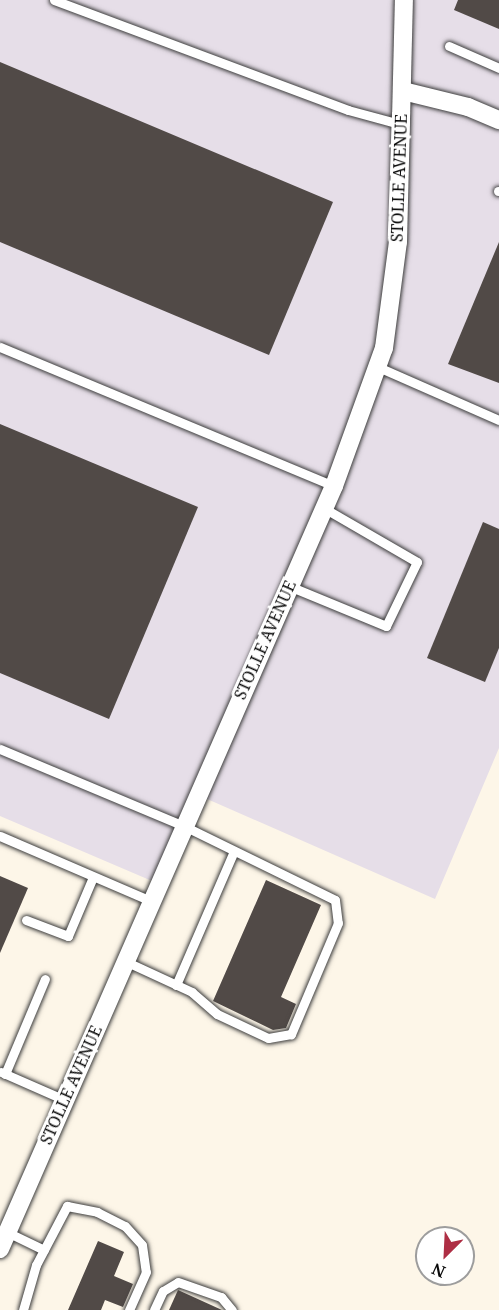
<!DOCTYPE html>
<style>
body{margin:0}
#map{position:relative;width:499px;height:1310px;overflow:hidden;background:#fdf6e8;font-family:"Noto Serif",serif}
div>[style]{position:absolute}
.industrial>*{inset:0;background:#e6dee8}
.building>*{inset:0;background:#514a47}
.roads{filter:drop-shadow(0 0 2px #3d3d3d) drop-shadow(0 0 2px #3d3d3d)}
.service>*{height:9px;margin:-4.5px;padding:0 4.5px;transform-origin:4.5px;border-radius:4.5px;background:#fff}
.minor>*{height:18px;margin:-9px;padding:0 9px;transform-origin:9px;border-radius:9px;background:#fff}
span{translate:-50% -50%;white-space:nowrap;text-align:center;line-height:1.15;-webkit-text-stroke:6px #fff;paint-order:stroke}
.street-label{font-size:16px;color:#0a0a0a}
.north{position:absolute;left:415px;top:1226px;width:60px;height:60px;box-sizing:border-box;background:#fff;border:2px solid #9d9d9d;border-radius:50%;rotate:204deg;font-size:16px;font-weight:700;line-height:24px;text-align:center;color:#0a0a0a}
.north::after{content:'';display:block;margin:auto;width:21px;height:27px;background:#ae2e44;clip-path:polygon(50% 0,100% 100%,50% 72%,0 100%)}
</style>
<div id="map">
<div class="industrial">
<div style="clip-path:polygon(0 0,499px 0,499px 748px,435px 899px,198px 795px,159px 884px,0 816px)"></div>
</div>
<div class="building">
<div style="clip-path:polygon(458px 0,499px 0,499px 29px,454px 10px)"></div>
<div style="clip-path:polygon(0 62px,333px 202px,269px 355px,0 242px)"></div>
<div style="clip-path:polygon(499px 242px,499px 383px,448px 364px)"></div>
<div style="clip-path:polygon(0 424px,198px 507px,109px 719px,0 673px)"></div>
<div style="clip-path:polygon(483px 522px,499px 529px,499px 648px,485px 682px,427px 658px)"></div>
<div style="clip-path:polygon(0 876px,28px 888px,0 953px)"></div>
<div style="clip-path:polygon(266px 880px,321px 905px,281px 997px,296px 1004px,286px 1028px,273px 1030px,213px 1001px)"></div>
<div style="clip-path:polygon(98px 1241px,124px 1252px,114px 1276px,133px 1284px,123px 1307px,105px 1300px,101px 1310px,68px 1310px)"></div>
<div style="clip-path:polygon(178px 1290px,222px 1310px,169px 1310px)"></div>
</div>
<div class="roads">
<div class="service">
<div style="left:54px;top:0;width:314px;rotate:20.5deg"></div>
<div style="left:348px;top:110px;width:54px;rotate:15.1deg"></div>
<div style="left:449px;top:46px;width:55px;rotate:23.7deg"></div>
<div style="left:498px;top:191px;width:1px"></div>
<div style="left:0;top:347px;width:362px;rotate:22.6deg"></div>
<div style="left:378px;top:367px;width:132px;rotate:23.7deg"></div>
<div style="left:289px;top:586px;width:105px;rotate:22.4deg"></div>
<div style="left:386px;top:626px;width:71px;rotate:-64.2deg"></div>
<div style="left:417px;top:562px;width:108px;rotate:-149.9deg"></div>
<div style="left:0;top:749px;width:199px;rotate:22.7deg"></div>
<div style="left:184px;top:826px;width:168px;rotate:26.1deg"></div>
<div style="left:335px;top:900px;width:23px;rotate:83deg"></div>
<div style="left:338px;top:923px;width:121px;rotate:112.9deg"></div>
<div style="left:291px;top:1034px;width:23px;rotate:170deg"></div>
<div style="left:268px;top:1038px;width:56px;rotate:-154.8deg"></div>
<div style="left:217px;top:1014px;width:33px;rotate:-139deg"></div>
<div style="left:192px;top:992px;width:74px;rotate:-155.2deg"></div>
<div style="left:0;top:836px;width:164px;rotate:23.3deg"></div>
<div style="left:26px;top:920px;width:45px;rotate:20.9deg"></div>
<div style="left:68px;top:936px;width:64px;rotate:-67deg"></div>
<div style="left:176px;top:985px;width:146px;rotate:-66.6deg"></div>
<div style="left:1px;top:1072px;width:70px;rotate:23.6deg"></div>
<div style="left:5px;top:1074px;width:103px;rotate:-67.2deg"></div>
<div style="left:7px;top:1232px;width:41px;rotate:25.9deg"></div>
<div style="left:23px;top:1310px;width:47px;rotate:-73.9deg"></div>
<div style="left:36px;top:1265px;width:67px;rotate:-62.3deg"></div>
<div style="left:67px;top:1206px;width:31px;rotate:11deg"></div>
<div style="left:97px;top:1212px;width:31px;rotate:27deg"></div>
<div style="left:125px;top:1226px;width:25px;rotate:48deg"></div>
<div style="left:142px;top:1245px;width:27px;rotate:82deg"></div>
<div style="left:146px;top:1272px;width:42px;rotate:114.1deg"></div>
<div style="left:154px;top:1310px;width:21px;rotate:-65deg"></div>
<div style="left:163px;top:1291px;width:17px;rotate:-31deg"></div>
<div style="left:178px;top:1282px;width:46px;rotate:19.2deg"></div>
<div style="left:221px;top:1297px;width:17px;rotate:50deg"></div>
</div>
<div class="minor">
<div style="left:403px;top:91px;width:67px;rotate:13.8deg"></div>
<div style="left:468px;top:107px;width:34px;rotate:23deg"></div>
<div style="left:0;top:1249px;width:833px;rotate:-66.36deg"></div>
<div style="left:334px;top:486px;width:147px;rotate:-70.1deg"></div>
<div style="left:384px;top:348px;width:107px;rotate:-82.5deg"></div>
<div style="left:398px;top:242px;width:242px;rotate:-88.6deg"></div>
</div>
</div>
<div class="street-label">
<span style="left:399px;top:178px;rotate:-88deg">STOLLE AVENUE</span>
<span style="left:265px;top:640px;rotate:-66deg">STOLLE AVENUE</span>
<span style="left:71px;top:1085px;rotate:-66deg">STOLLE AVENUE</span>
</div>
<div class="north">N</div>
</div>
